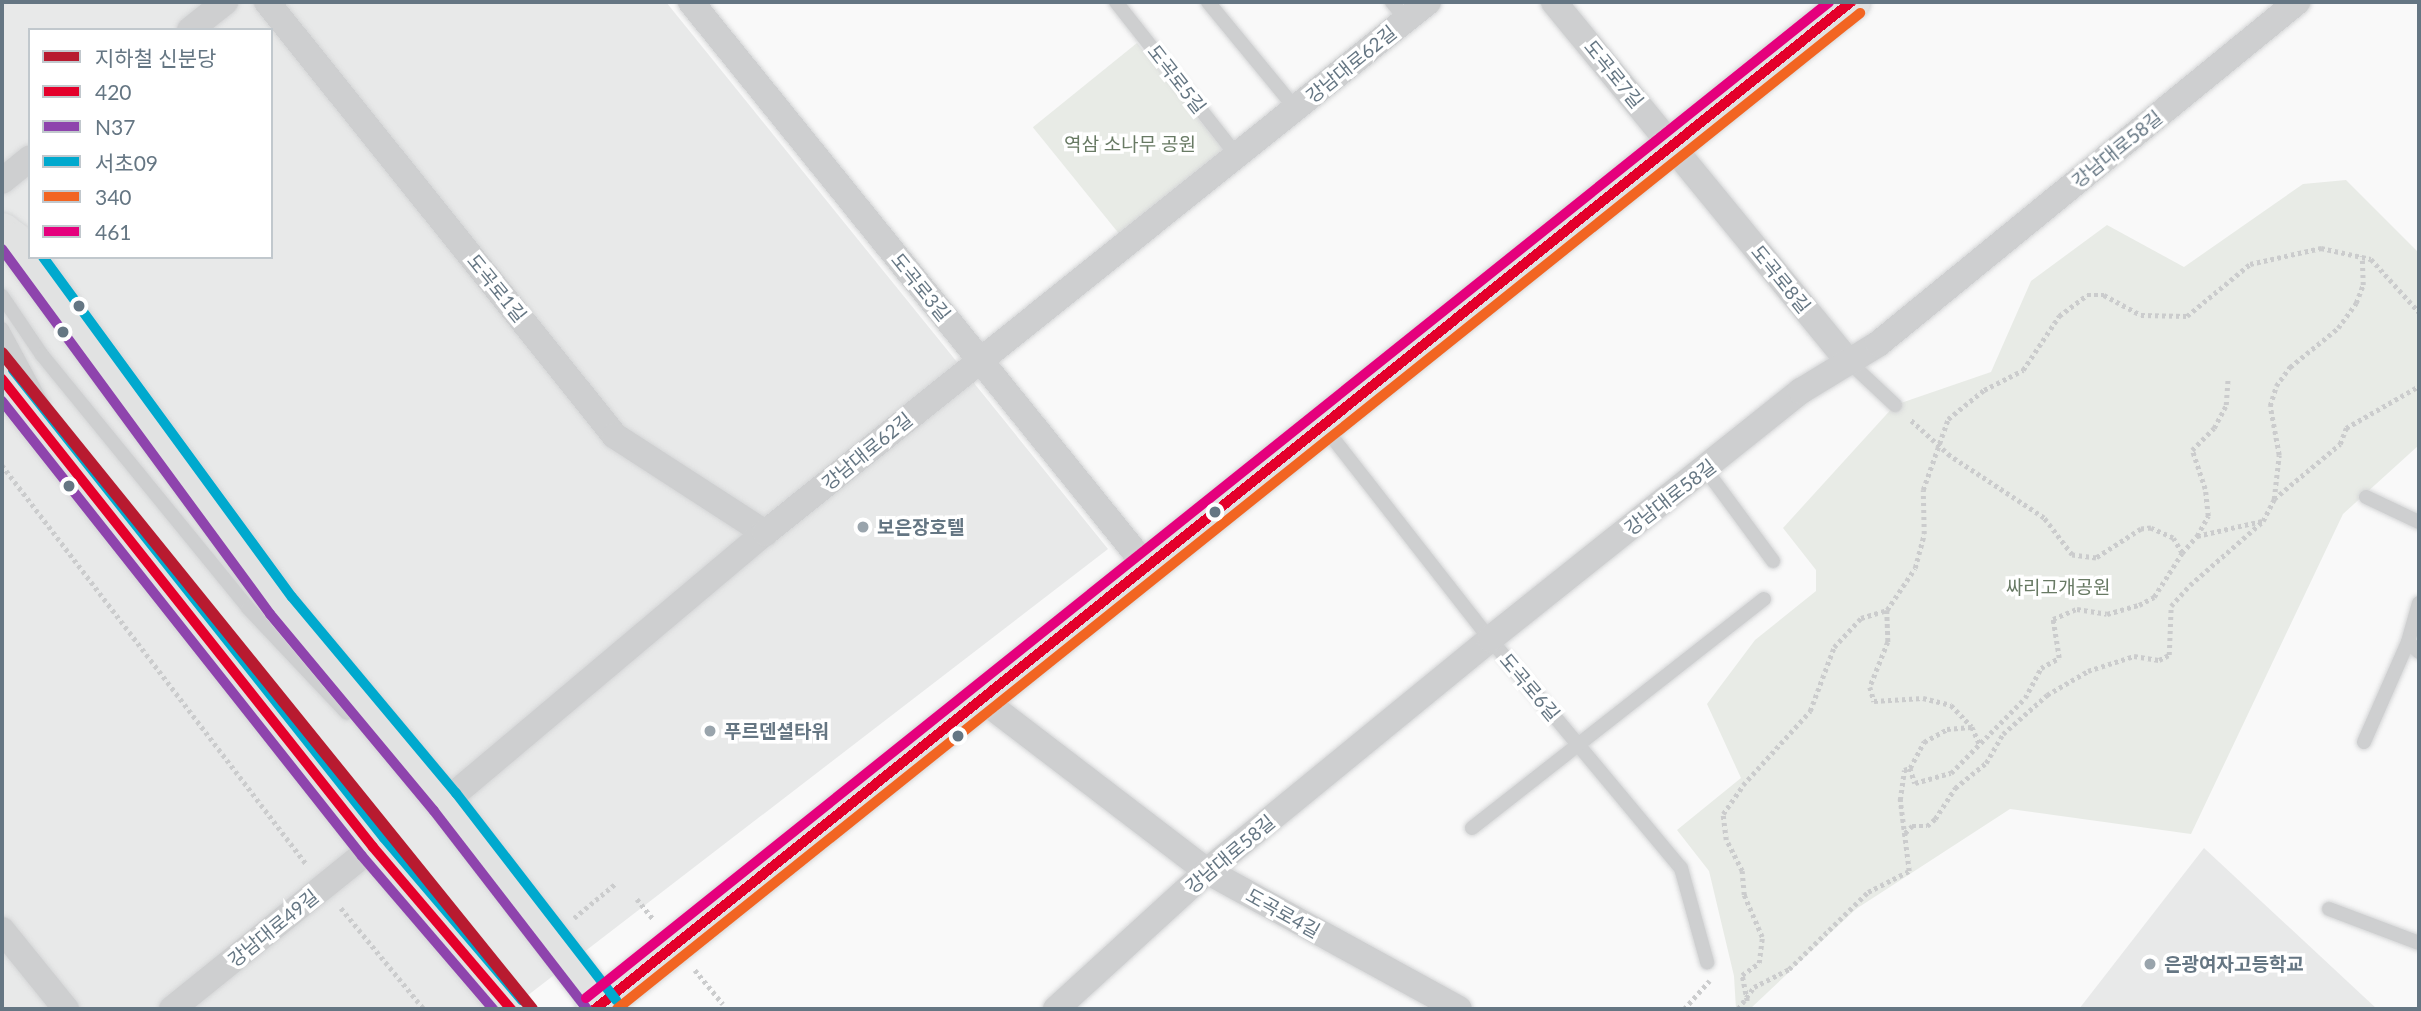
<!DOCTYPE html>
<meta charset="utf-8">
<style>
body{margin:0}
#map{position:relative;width:2421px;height:1011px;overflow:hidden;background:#f9f9f9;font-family:Lato,"Noto Sans KR",sans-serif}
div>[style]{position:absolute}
.built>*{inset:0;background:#e8e9e9}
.green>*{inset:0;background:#e8ebe6;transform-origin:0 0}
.path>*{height:4.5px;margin-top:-2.25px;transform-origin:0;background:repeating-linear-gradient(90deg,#cbcccd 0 3.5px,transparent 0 7px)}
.roads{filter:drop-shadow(0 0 2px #d5d6d7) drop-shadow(0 0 2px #d5d6d7)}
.service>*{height:14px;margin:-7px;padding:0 7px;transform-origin:7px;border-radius:7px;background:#cecfd0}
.minor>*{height:26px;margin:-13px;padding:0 13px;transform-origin:13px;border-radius:13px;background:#cecfd0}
.secondary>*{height:38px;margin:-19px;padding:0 19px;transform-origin:19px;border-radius:19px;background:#e1e2e2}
.primary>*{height:38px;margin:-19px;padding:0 19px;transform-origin:19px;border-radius:19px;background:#e1e2e2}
.bus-1>*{height:10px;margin:-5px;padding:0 5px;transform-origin:5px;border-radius:5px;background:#e4002b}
.bus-2>*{height:10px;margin:-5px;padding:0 5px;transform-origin:5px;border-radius:5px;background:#8e44ad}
.bus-3>*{height:10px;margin:-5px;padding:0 5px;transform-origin:5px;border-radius:5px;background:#00a9ce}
.bus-4>*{height:10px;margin:-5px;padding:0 5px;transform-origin:5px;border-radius:5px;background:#f26522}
.bus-5>*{height:10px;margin:-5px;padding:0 5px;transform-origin:5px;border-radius:5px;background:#e5007d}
.metro-1>*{height:12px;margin:-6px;padding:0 6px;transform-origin:6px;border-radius:6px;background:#b81b30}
.dots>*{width:19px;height:19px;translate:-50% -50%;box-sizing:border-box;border:4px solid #fff;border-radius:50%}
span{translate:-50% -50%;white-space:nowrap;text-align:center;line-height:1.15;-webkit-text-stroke:7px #fff;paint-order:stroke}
.street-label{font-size:19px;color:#657683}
.park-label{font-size:19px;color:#687a64}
.poi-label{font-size:19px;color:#657683;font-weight:700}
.left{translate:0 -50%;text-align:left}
.frame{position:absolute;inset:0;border:4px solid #657683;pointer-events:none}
.legend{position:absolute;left:28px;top:28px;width:245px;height:231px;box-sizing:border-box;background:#fff;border:2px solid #c1c8cd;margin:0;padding:9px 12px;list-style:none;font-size:21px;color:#657683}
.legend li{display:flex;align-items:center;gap:14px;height:35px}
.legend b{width:35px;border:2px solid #c1c8cd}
</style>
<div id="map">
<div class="built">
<div style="clip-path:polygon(evenodd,2px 2px,666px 2px,1108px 549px,510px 1009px,2px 1009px,2px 2px,30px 30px,271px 30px,271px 257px,30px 257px,30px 30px)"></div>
<div style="clip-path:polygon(2204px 848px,2377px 1009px,2079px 1009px)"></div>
</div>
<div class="green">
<div style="left:1137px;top:43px;width:144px;height:134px;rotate:51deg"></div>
<div style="clip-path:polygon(2346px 180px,2419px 253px,2419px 445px,2343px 514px,2191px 834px,2010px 809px,1856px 909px,1750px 1009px,1736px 1009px,1734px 976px,1709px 871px,1677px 830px,1741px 778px,1707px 704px,1755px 640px,1816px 591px,1816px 570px,1783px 528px,1895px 405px,1991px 372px,2031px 281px,2107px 225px,2184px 267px,2303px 184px)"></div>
</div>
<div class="path">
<div style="left:2px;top:465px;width:503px;rotate:52.67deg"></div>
<div style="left:2274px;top:499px;width:44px;rotate:-83.5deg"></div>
<div style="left:2279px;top:455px;width:50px;rotate:-100.4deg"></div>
<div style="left:2270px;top:406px;width:21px;rotate:-73deg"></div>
<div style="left:2276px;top:386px;width:24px;rotate:-54deg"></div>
<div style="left:2290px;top:367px;width:62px;rotate:-39.1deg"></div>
<div style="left:2338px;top:328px;width:31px;rotate:-54deg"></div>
<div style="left:2356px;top:303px;width:19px;rotate:-69deg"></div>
<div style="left:2363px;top:285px;width:29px;rotate:-92deg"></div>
<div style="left:2197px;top:536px;width:23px;rotate:-61deg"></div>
<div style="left:2208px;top:516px;width:27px;rotate:-96deg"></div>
<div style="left:2205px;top:489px;width:41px;rotate:-108.4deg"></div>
<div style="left:2192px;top:450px;width:31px;rotate:-45deg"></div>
<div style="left:2214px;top:428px;width:26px;rotate:-62deg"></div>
<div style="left:2226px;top:405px;width:27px;rotate:-86deg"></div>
<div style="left:2182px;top:553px;width:23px;rotate:-49deg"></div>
<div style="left:2197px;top:536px;width:67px;rotate:-13deg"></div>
<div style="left:1887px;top:610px;width:32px;rotate:88deg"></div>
<div style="left:1888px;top:642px;width:48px;rotate:111.8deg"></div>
<div style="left:1870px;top:687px;width:15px;rotate:74deg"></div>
<div style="left:1874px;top:701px;width:49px;rotate:-3.5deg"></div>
<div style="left:1923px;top:698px;width:29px;rotate:14deg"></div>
<div style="left:1951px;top:705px;width:30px;rotate:46deg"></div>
<div style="left:1972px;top:727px;width:20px;rotate:66deg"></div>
<div style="left:1910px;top:768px;width:30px;rotate:-62deg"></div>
<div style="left:1924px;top:742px;width:26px;rotate:-29deg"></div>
<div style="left:1947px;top:729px;width:24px;rotate:-5deg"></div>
<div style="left:1905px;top:833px;width:10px;rotate:-45deg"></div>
<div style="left:1912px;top:826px;width:15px"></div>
<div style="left:1927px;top:826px;width:11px;rotate:-41deg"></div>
<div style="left:1935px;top:819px;width:37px;rotate:-57deg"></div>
<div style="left:1955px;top:788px;width:40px;rotate:-39deg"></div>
<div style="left:1986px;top:763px;width:34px;rotate:-60deg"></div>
<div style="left:2003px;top:734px;width:59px;rotate:-41.6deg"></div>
<div style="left:2047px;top:695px;width:48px;rotate:-30.3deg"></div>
<div style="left:2088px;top:671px;width:48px;rotate:-18.1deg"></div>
<div style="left:2134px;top:656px;width:25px;rotate:9deg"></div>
<div style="left:2159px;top:660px;width:11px;rotate:-27deg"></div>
<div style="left:2169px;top:655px;width:49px;rotate:-87.7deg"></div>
<div style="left:2171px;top:606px;width:28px;rotate:-48deg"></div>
<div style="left:2190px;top:585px;width:97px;rotate:-41.2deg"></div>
<div style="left:2263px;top:521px;width:25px;rotate:-63deg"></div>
<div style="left:2274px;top:499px;width:86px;rotate:-39.8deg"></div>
<div style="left:2340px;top:444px;width:17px;rotate:-69deg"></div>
<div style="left:2346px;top:428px;width:84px;rotate:-29.9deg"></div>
<div style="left:637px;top:899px;width:27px;rotate:51deg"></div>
<div style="left:341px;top:908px;width:131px;rotate:50.6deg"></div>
<div style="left:574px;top:918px;width:53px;rotate:-39.7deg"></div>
<div style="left:695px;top:970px;width:44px;rotate:50.5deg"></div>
<div style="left:1747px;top:1001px;width:26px;rotate:-101deg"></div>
<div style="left:1742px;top:975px;width:21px;rotate:-35deg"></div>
<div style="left:1759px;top:963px;width:26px;rotate:-83deg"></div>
<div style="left:1762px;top:937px;width:46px;rotate:-113.2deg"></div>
<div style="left:1744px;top:895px;width:24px;rotate:-95deg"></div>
<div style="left:1742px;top:871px;width:35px;rotate:-117deg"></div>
<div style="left:1726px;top:840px;width:26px;rotate:-97deg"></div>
<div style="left:1723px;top:814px;width:35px;rotate:-55deg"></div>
<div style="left:1743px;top:785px;width:100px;rotate:-47.8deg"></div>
<div style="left:1810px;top:711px;width:68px;rotate:-69.4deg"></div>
<div style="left:1834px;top:647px;width:40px;rotate:-47deg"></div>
<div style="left:1861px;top:618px;width:27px;rotate:-17deg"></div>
<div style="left:1887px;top:610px;width:50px;rotate:-56.3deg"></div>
<div style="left:1915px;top:568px;width:35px;rotate:-75deg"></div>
<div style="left:1924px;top:534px;width:44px;rotate:-91.3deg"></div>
<div style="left:1923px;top:490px;width:75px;rotate:-70.6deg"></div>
<div style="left:1948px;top:419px;width:46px;rotate:-38.9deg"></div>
<div style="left:1984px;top:390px;width:44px;rotate:-27.1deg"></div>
<div style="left:2023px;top:370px;width:65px;rotate:-56.3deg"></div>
<div style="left:2059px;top:316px;width:35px;rotate:-37deg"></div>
<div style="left:2087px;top:295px;width:17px"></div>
<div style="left:2104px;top:295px;width:42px;rotate:28.4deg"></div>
<div style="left:2141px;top:315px;width:46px;rotate:1.2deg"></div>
<div style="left:2187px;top:316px;width:82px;rotate:-39.5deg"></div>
<div style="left:2250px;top:264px;width:73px;rotate:-12.7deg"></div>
<div style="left:2321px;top:248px;width:51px;rotate:12.4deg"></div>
<div style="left:2371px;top:259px;width:72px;rotate:47.8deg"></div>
<div style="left:1684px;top:1009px;width:38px;rotate:-48deg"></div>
<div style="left:1738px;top:1009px;width:27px;rotate:-54deg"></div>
<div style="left:1754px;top:987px;width:39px;rotate:-27deg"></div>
<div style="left:1789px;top:969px;width:110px;rotate:-44.3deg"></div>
<div style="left:1868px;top:892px;width:46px;rotate:-27.1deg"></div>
<div style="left:1909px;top:871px;width:72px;rotate:-97.2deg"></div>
<div style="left:1900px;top:800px;width:30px;rotate:-82deg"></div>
<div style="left:1904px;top:770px;width:6px;rotate:-18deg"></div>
<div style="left:1910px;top:768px;width:16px;rotate:72deg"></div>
<div style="left:1915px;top:783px;width:37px;rotate:-16deg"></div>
<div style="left:1951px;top:773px;width:105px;rotate:-45.4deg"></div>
<div style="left:2025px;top:698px;width:34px;rotate:-62deg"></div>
<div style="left:2041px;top:668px;width:21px;rotate:-29deg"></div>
<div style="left:2059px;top:658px;width:39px;rotate:-99deg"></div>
<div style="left:2053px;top:619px;width:26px;rotate:-23deg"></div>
<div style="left:2077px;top:609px;width:30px;rotate:9deg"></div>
<div style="left:2107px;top:614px;width:33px;rotate:-16deg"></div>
<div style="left:2139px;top:605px;width:17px;rotate:-28deg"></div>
<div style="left:2154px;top:597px;width:52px;rotate:-57.5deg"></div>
<div style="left:2182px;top:553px;width:17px;rotate:-121deg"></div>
<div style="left:2173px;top:538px;width:24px;rotate:-156deg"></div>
<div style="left:2151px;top:528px;width:10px;rotate:174deg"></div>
<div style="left:2141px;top:529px;width:54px;rotate:147.2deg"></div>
<div style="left:2096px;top:558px;width:24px;rotate:-173deg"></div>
<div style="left:2072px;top:555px;width:46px;rotate:-127.1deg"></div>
<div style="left:2044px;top:518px;width:113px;rotate:-146.6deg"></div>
<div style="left:1950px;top:456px;width:55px;rotate:-137.9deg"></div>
</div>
<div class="roads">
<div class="service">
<div style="left:1116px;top:2px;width:197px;rotate:51.8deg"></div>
<div style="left:1208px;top:2px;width:139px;rotate:50.6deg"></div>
<div style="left:1392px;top:2px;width:22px;rotate:51deg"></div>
<div style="left:2px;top:296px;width:71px;rotate:55.9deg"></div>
<div style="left:42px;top:355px;width:326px;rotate:50.8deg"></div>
<div style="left:248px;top:608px;width:144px;rotate:46.7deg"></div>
<div style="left:2px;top:329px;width:86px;rotate:61.7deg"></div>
<div style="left:1847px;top:360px;width:66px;rotate:43.2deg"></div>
<div style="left:1325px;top:428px;width:268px;rotate:52deg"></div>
<div style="left:1490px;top:639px;width:298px;rotate:50.2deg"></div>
<div style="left:1681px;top:868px;width:98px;rotate:74.5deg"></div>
<div style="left:1706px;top:470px;width:113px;rotate:53.6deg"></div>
<div style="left:2366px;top:497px;width:59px;rotate:25.3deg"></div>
<div style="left:2419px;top:603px;width:41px;rotate:105.8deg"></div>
<div style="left:2408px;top:642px;width:15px;rotate:42deg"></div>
<div style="left:2364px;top:742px;width:109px;rotate:-66.3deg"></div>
<div style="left:1472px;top:828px;width:371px;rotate:-38.1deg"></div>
<div style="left:2329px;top:909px;width:96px;rotate:20.7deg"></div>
</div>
<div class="minor">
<div style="left:267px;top:2px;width:556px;rotate:51.28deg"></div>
<div style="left:615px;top:436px;width:179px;rotate:32.9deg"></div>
<div style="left:691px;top:2px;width:726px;rotate:51.09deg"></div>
<div style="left:1554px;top:2px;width:463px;rotate:50.7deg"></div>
<div style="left:190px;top:30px;width:45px;rotate:-38.7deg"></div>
<div style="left:2px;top:181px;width:36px;rotate:-39deg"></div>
<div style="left:983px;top:700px;width:282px;rotate:37.4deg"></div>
<div style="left:1207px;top:871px;width:287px;rotate:28.7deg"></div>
<div style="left:445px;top:802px;width:418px;rotate:-40.1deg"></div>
<div style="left:765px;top:533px;width:849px;rotate:-38.69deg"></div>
<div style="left:2px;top:930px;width:102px;rotate:51deg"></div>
<div style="left:172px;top:1009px;width:258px;rotate:-38.9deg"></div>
<div style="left:1056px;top:1009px;width:205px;rotate:-42.4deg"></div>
<div style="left:1207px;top:871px;width:366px;rotate:-39.3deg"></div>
<div style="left:1490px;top:639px;width:398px;rotate:-38.6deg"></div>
<div style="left:1801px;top:391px;width:90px;rotate:-31.4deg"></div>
<div style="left:1878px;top:344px;width:541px;rotate:-39.22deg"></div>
</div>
<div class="secondary">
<div style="left:595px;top:1009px;width:1610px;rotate:-38.72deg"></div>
</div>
<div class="primary">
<div style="left:2px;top:232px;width:16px;rotate:38deg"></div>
<div style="left:15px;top:242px;width:451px;rotate:53.8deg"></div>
<div style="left:281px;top:606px;width:256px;rotate:50.1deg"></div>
<div style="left:445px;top:802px;width:262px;rotate:52.3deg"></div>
<div style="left:2px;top:379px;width:597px;rotate:51.59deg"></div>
<div style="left:373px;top:847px;width:213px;rotate:49.6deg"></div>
</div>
</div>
<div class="bus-1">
<div style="left:2px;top:379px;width:597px;rotate:51.59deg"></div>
<div style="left:373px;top:847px;width:213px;rotate:49.6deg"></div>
<div style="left:595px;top:1009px;width:1610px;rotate:-38.72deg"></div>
</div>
<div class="bus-2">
<div style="left:2px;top:249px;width:453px;rotate:53.7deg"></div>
<div style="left:270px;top:614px;width:256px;rotate:50.2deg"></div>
<div style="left:434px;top:811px;width:250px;rotate:52.3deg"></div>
<div style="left:2px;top:401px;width:580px;rotate:51.65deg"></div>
<div style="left:362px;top:856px;width:201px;rotate:49.4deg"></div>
</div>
<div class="bus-3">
<div style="left:43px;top:257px;width:421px;rotate:53.8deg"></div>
<div style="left:292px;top:597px;width:256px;rotate:50.1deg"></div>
<div style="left:456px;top:793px;width:262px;rotate:52.3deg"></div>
<div style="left:13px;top:370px;width:597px;rotate:51.59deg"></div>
<div style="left:384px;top:838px;width:213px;rotate:49.6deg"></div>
</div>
<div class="bus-4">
<div style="left:617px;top:1009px;width:1593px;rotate:-38.7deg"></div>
</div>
<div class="bus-5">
<div style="left:586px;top:998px;width:1593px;rotate:-38.7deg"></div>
</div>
<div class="metro-1">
<div style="left:2px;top:353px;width:843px;rotate:51.06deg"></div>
</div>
<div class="dots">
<div style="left:79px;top:306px;background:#657683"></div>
<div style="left:63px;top:332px;background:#657683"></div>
<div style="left:69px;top:486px;background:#657683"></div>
<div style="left:1215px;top:512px;background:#657683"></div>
<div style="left:863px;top:527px;background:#99a4ac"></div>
<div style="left:710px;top:731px;background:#99a4ac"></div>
<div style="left:958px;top:736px;background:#657683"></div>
<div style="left:2150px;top:964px;background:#99a4ac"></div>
</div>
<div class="street-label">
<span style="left:1351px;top:64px;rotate:-39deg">강남대로62길</span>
<span style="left:1614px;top:74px;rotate:51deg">도곡로7길</span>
<span style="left:1177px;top:79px;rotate:52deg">도곡로5길</span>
<span style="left:2117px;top:149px;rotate:-39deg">강남대로58길</span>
<span style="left:1781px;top:279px;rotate:51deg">도곡로8길</span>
<span style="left:921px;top:287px;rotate:51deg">도곡로3길</span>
<span style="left:497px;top:288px;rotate:51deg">도곡로1길</span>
<span style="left:867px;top:451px;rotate:-39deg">강남대로62길</span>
<span style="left:1670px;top:497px;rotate:-38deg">강남대로58길</span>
<span style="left:1530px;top:687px;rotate:50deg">도곡로6길</span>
<span style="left:1230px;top:854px;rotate:-40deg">강남대로58길</span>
<span style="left:1283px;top:913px;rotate:29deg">도곡로4길</span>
<span style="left:273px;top:928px;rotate:-39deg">강남대로49길</span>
</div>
<div class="park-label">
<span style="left:1130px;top:144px">역삼 소나무 공원</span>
<span style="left:2058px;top:587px">싸리고개공원</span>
</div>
<div class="poi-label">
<span class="left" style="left:877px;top:527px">보은장호텔</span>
<span class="left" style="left:724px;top:731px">푸르덴셜타워</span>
<span class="left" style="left:2164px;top:964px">은광여자고등학교</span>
</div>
<div class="frame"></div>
<ul class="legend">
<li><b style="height:9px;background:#b81b30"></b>지하철 신분당</li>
<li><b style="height:9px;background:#e4002b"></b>420</li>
<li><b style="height:9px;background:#8e44ad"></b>N37</li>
<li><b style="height:9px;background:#00a9ce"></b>서초09</li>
<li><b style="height:9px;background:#f26522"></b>340</li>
<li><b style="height:9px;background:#e5007d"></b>461</li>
</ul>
</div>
